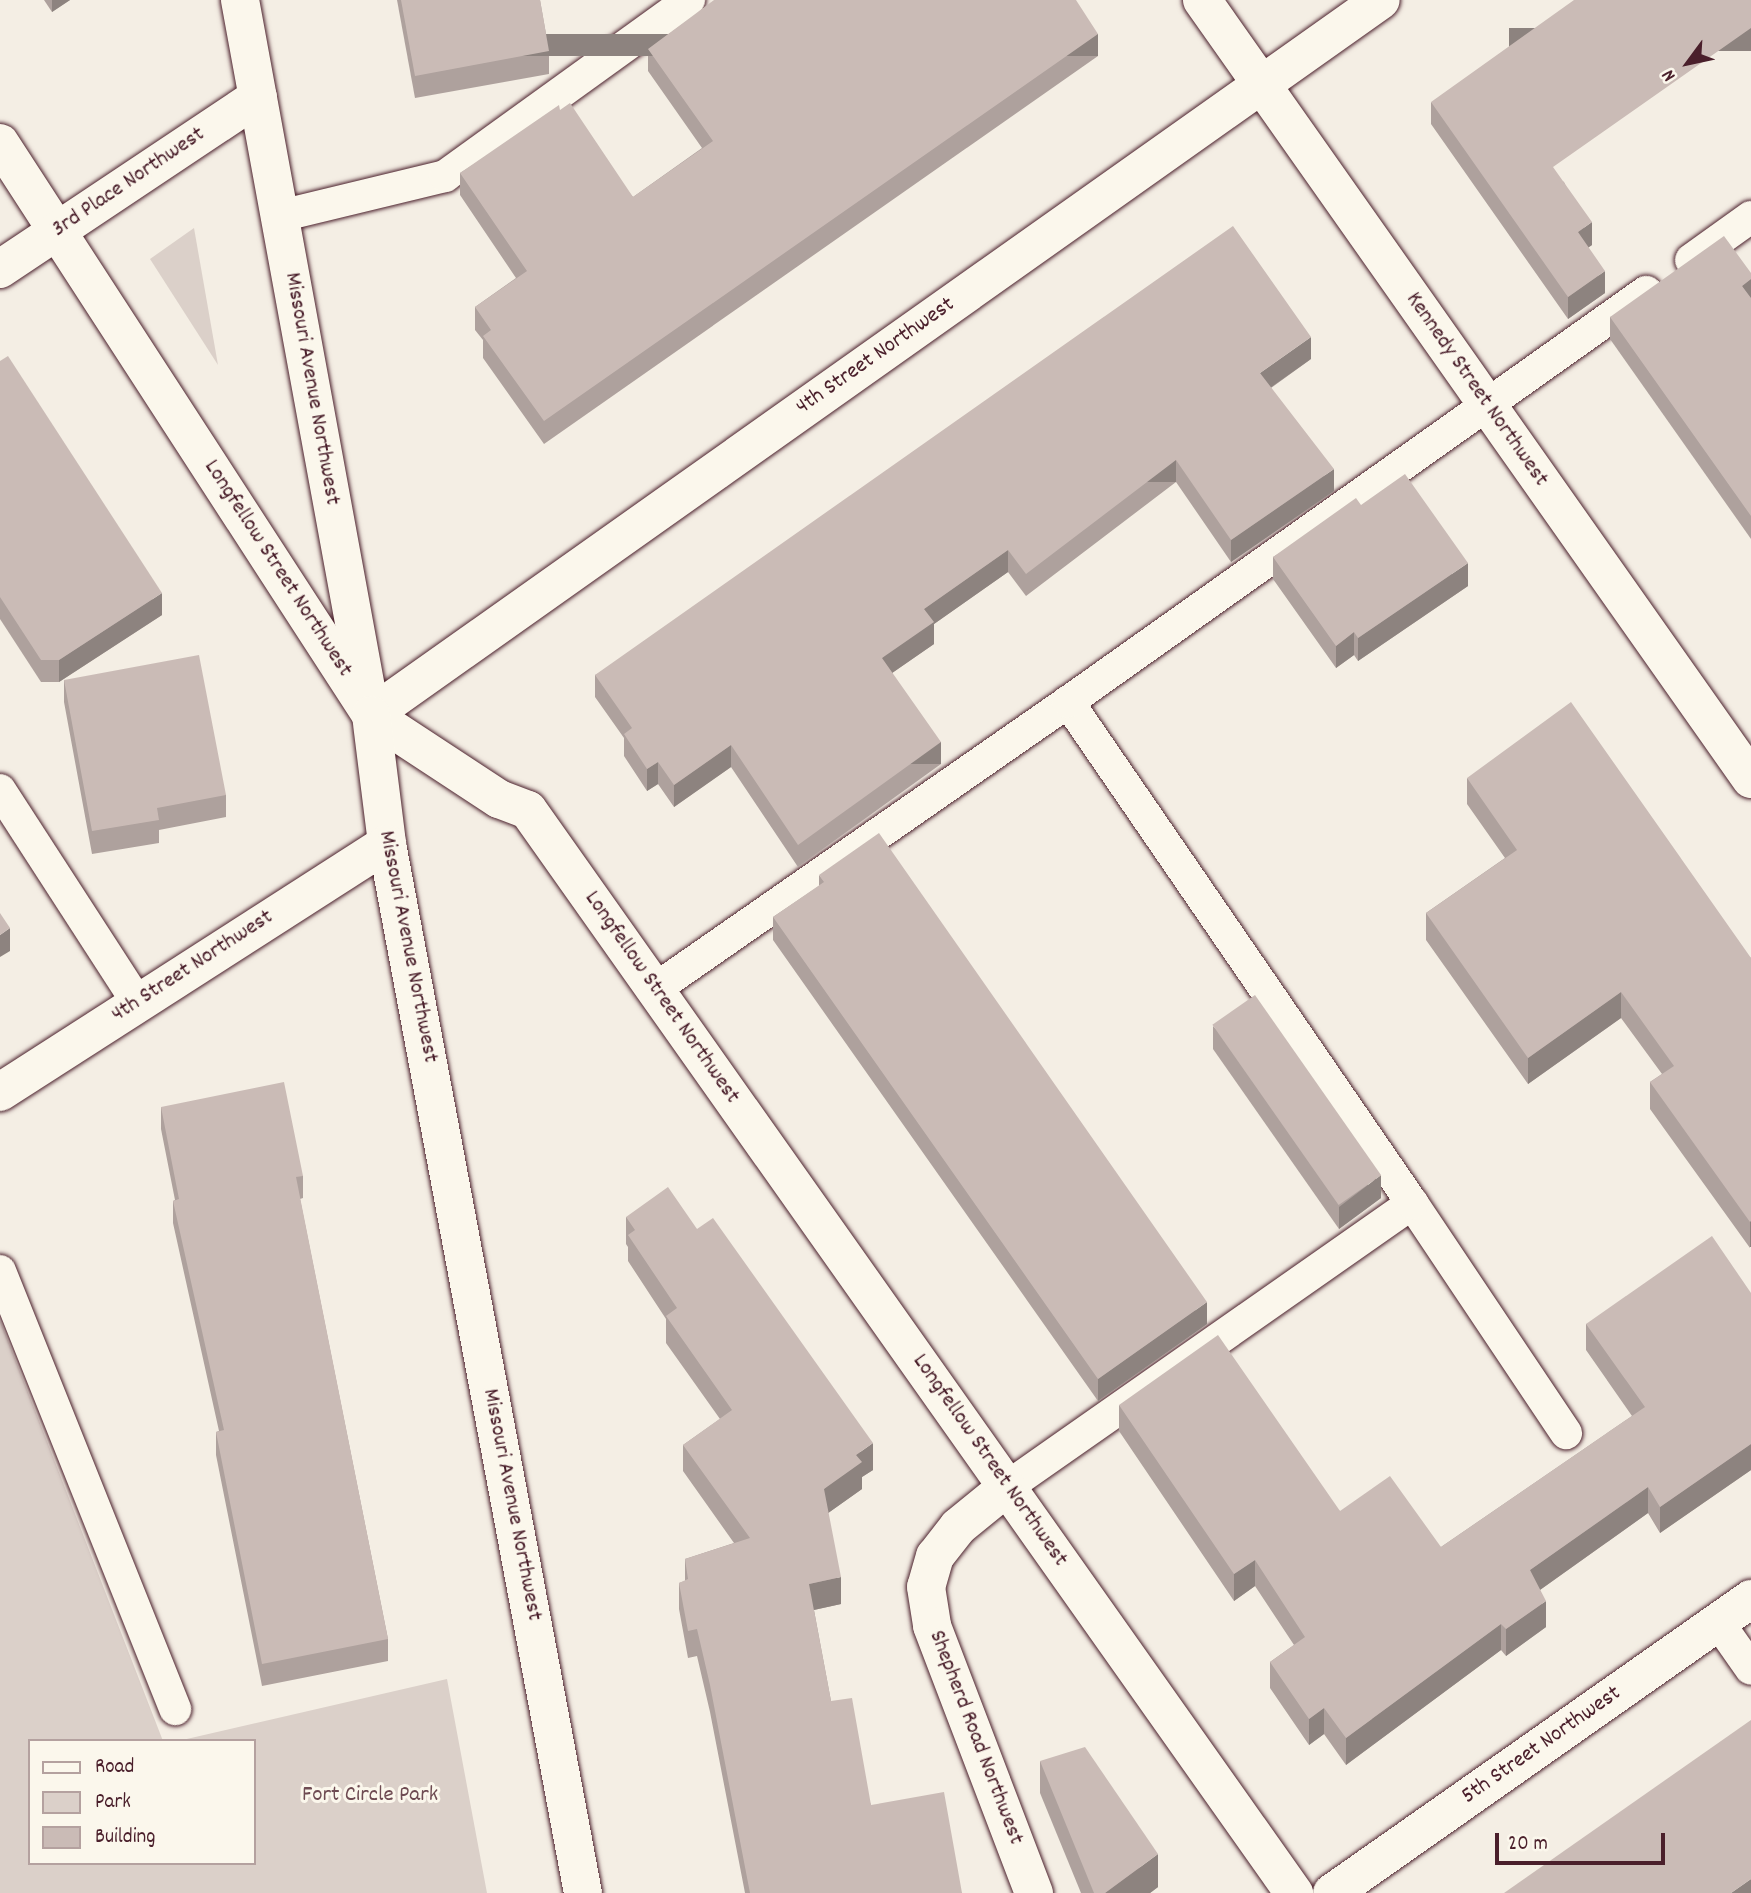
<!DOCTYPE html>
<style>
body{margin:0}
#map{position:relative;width:1751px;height:1893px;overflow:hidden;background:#f4eee4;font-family:Dekko,sans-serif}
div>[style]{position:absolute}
.green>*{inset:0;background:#dbd0c9}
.roads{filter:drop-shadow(0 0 2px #4a1f2b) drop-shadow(0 0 2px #4a1f2b)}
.lane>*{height:32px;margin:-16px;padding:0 16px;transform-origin:16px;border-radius:16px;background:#fbf7ec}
.street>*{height:38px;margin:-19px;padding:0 19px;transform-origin:19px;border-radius:19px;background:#fbf7ec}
.secondary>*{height:38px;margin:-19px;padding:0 19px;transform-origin:19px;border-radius:19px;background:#fbf7ec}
.primary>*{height:38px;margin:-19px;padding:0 19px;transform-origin:19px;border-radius:19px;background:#fbf7ec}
.wall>*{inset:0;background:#aea19d}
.shaded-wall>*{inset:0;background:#8d837f;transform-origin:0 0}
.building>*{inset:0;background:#cabbb6;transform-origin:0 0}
span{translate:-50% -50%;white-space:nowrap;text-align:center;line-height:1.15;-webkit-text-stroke:6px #fbf7ec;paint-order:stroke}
.street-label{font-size:23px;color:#4a1f2b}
.park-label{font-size:23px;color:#6e4b52}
.legend{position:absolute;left:28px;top:1739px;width:228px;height:126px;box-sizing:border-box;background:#fbf7ec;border:2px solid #b4a19f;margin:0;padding:9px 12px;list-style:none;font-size:21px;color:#4a1f2b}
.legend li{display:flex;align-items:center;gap:14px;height:35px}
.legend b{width:35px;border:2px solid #b4a19f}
.north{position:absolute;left:1653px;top:28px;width:70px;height:70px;-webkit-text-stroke:5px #fbf7ec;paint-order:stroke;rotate:237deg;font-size:19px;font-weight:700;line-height:28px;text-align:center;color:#4a1f2b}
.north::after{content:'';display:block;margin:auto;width:24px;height:32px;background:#4a1f2b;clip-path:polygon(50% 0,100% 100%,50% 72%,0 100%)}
.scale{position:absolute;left:1495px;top:1833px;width:170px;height:32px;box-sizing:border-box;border:4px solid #4a1f2b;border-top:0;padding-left:9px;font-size:21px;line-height:24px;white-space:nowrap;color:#4a1f2b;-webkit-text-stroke:5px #fbf7ec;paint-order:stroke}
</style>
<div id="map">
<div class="green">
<div style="clip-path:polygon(194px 228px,218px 365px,150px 259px)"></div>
<div style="clip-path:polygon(0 1320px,163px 1741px,30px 1741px,30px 1863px,254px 1863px,254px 1741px,178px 1741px,447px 1679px,487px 1893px,0 1893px)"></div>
</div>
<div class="roads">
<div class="lane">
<div style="left:280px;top:216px;width:170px;rotate:-13.6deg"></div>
<div style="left:445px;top:176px;width:301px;rotate:-35.8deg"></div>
<div style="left:1691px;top:260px;width:74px;rotate:-35.6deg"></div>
<div style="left:0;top:790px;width:252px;rotate:57.1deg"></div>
<div style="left:655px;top:989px;width:503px;rotate:-34.8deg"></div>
<div style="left:1412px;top:1203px;width:277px;rotate:56.2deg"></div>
<div style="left:0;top:1271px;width:472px;rotate:68.2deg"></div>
<div style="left:1007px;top:1487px;width:495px;rotate:-35deg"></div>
<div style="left:1412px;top:1203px;width:608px;rotate:-124.47deg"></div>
<div style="left:1068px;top:702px;width:709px;rotate:-35.35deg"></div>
<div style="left:1718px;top:1622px;width:57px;rotate:54.9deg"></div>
</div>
<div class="street">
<div style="left:0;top:143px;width:682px;rotate:57.03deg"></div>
<div style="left:371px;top:715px;width:153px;rotate:33.3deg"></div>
<div style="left:499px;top:799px;width:31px;rotate:21deg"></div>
<div style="left:528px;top:810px;width:1327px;rotate:54.73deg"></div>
<div style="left:0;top:269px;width:310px;rotate:-33.7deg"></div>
<div style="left:371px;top:715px;width:1237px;rotate:-35.3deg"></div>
<div style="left:0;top:1092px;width:460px;rotate:-32.7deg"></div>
<div style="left:1007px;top:1487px;width:63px;rotate:140.8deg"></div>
<div style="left:958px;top:1527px;width:37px;rotate:128deg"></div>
<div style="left:935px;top:1556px;width:32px;rotate:106deg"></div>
<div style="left:926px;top:1587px;width:39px;rotate:81deg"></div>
<div style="left:932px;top:1626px;width:286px;rotate:69.1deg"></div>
</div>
<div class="secondary">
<div style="left:1202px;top:0;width:953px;rotate:54.83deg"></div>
<div style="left:1332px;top:1893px;width:512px;rotate:-35.06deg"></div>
</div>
<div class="primary">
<div style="left:240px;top:0;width:727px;rotate:79.62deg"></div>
<div style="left:371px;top:715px;width:130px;rotate:82.9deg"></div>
<div style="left:387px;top:844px;width:1067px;rotate:79.42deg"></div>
</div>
</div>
<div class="wall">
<div style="clip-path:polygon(44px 0,70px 0,52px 12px)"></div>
<div style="clip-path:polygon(397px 0,540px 0,549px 51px,549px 74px,415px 98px)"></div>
<div style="clip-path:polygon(648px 49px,1098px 56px,544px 444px,483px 358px,483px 340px,475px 330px,475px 307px,516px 278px,460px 195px,460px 173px,560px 110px,633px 197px,702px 148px,648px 71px)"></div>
<div style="clip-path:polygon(1431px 102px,1564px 182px,1592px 245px,1588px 247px,1605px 293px,1568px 319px,1431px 124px)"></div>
<div style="clip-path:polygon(1751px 273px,1751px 539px,1610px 339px,1610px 317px)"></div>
<div style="clip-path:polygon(1311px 359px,1271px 388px,1334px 491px,1231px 562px,1176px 482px,1026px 596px,1008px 572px,934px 624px,934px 644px,892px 673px,941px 764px,798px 867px,731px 767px,674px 807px,658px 784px,647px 791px,624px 756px,624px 738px,595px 697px,595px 675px)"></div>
<div style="clip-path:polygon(0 361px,162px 615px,59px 682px,41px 682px,0 619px)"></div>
<div style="clip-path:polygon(1361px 505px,1468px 586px,1358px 661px,1354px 655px,1336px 668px,1273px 579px,1273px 557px)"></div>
<div style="clip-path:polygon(64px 680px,226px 795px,226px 817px,159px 830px,159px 843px,92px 854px,64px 702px)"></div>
<div style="clip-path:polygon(1467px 778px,1751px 958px,1750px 1248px,1650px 1109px,1650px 1082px,1662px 1074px,1621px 1018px,1528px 1084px,1426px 940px,1426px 913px,1505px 858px,1467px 804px)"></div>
<div style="clip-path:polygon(819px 875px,1207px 1324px,1098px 1401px,773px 940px,773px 917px,819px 886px)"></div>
<div style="clip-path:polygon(1213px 1026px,1381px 1198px,1339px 1229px,1213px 1049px)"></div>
<div style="clip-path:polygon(161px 1107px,303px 1176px,303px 1198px,300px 1199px,388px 1639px,388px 1661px,262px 1686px,216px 1455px,216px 1432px,219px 1431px,173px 1223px,173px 1201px,175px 1200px,161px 1129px)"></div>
<div style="clip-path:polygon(626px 1217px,697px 1229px,873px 1470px,862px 1477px,862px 1489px,828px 1513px,841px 1604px,814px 1610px,831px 1701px,871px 1805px,962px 1893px,745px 1893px,710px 1712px,697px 1656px,688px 1658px,679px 1609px,679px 1583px,685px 1581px,685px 1559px,734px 1543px,683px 1471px,683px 1445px,720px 1419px,666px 1343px,666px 1319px,628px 1261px,628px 1247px,626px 1244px)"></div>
<div style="clip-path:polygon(1751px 1293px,1751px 1470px,1660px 1533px,1648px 1513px,1540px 1590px,1546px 1627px,1506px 1656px,1501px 1650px,1346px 1765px,1324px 1734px,1309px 1745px,1270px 1688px,1270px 1662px,1294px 1645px,1255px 1586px,1234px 1601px,1119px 1431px,1119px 1405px,1340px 1511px,1441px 1547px,1632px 1416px,1586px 1350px,1586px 1324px)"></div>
<div style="clip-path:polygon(1040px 1761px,1158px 1887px,1150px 1893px,1081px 1893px,1040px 1793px)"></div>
</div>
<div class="shaded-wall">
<div style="clip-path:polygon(52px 0,70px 0,52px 12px)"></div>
<div style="left:1751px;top:28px;width:23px;height:242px;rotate:90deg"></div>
<div style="left:1098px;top:34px;width:22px;height:676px;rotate:90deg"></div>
<div style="clip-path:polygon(1592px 222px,1592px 245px,1578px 255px,1578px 232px)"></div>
<div style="clip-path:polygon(1605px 271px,1605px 293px,1568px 319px,1568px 297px)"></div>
<div style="clip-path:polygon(1751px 279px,1751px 302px,1742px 286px)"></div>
<div style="clip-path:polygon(1311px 337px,1311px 359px,1260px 395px,1260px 373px)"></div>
<div style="left:1176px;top:460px;width:22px;height:188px;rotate:90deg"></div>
<div style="clip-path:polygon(1334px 469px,1334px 491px,1231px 562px,1231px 540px)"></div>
<div style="clip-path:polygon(1008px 550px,1008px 572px,934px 624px,934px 644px,882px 680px,882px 658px,924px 609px)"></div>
<div style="clip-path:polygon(1468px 563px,1468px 586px,1358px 661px,1358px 638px)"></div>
<div style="clip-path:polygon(162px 593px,162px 615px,59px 682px,59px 660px)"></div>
<div style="clip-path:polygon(1354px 632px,1354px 655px,1336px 668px,1336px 646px)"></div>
<div style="left:941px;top:742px;width:22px;height:176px;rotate:90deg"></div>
<div style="clip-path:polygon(731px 745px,731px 767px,674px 807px,674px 785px)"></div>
<div style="clip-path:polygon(658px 762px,658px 784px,647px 791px,647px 769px)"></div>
<div style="clip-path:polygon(10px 928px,10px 951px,0 957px,0 935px)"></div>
<div style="clip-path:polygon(1621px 992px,1621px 1018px,1528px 1084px,1528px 1058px)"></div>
<div style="clip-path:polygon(1381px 1175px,1381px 1198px,1339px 1229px,1339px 1207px)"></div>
<div style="left:1751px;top:1221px;width:26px;height:1px;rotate:90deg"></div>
<div style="clip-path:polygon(1207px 1302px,1207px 1324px,1098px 1401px,1098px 1379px)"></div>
<div style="clip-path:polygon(873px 1443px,873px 1470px,862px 1477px,862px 1489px,824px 1516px,824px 1489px,856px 1455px)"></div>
<div style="clip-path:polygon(1751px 1444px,1751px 1470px,1660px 1533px,1660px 1507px)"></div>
<div style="clip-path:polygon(1648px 1487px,1648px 1513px,1530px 1597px,1530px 1570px)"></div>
<div style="clip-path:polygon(1255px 1560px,1255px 1586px,1234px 1601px,1234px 1574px)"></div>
<div style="clip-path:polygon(841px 1577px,841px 1604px,809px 1611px,809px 1584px)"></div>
<div style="clip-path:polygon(1546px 1601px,1546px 1627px,1506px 1656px,1506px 1629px)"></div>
<div style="clip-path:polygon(1501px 1624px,1501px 1650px,1346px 1765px,1346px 1738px)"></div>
<div style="clip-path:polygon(1324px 1708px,1324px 1734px,1309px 1745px,1309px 1719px)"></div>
<div style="clip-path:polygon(1158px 1854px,1158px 1887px,1150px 1893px,1105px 1893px)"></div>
<div style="clip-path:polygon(1751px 1879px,1751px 1893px,1731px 1893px)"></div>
</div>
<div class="building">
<div style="clip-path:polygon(401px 0,540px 0,549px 51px,415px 76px)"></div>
<div style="clip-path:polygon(714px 0,1076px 0,1098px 34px,544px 421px,483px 336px,491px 330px,475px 307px,527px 271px,460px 173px,559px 105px,560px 110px,570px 103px,633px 197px,713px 141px,648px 49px)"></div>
<div style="clip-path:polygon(1574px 0,1751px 0,1751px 28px,1553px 167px,1592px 222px,1578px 232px,1605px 271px,1568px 297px,1431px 102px)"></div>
<div style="clip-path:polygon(1233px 226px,1311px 337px,1260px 373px,1334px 469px,1231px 540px,1176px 460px,1026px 574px,1008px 550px,924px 609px,934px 622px,882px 658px,941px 742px,798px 845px,731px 745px,674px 785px,658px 762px,647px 769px,624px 734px,632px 728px,595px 675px)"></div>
<div style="clip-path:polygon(1724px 236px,1751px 273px,1751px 279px,1742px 286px,1751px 298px,1751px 516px,1610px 317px)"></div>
<div style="clip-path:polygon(8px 356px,162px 593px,59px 660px,41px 660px,0 597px,0 361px)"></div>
<div style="clip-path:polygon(1405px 474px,1468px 563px,1358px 638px,1354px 632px,1336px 646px,1273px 557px,1356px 498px,1361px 505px)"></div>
<div style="clip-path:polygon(199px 655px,226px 795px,157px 808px,159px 820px,92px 831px,64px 680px)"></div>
<div style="clip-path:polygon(1571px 702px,1751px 958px,1751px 1221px,1750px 1222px,1650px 1082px,1674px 1066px,1621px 992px,1528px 1058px,1426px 913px,1517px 850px,1467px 778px)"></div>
<div style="clip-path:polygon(879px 833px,1207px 1302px,1098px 1379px,773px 917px,824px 882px,819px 875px)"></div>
<div style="clip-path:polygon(0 913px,10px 928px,0 935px)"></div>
<div style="left:1255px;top:995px;width:220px;height:52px;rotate:55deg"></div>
<div style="clip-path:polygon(284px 1082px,303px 1176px,296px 1177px,388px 1639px,262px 1664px,216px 1432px,224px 1430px,173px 1201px,179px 1199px,161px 1107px)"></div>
<div style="clip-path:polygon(668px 1187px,697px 1229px,713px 1218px,873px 1443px,856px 1455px,862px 1462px,824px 1489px,841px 1577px,809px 1584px,831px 1701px,852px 1698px,871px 1805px,944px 1792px,962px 1893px,750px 1893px,710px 1685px,697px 1629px,688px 1631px,679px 1583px,688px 1579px,685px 1559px,750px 1538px,683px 1445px,732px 1410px,666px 1316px,677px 1308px,628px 1235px,635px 1230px,626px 1217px)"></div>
<div style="clip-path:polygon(1712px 1236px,1751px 1293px,1751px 1444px,1660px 1507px,1648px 1487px,1530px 1570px,1546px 1601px,1506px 1629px,1501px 1624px,1346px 1738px,1324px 1708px,1309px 1719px,1270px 1662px,1305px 1637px,1255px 1560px,1234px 1574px,1119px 1405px,1218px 1335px,1340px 1511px,1390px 1476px,1441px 1547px,1645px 1407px,1586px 1324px)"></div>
<div style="clip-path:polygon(1751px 1720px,1751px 1879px,1731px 1893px,1504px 1893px)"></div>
<div style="clip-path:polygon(1085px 1747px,1158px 1854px,1105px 1893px,1094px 1893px,1040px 1761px)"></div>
</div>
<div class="street-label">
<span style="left:129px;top:183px;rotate:-34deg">3rd Place Northwest</span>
<span style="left:876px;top:357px;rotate:-35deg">4th Street Northwest</span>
<span style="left:311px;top:389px;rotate:80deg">Missouri Avenue Northwest</span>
<span style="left:1476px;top:390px;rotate:55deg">Kennedy Street Northwest</span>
<span style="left:277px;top:569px;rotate:57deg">Longfellow Street Northwest</span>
<span style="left:407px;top:947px;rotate:79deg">Missouri Avenue Northwest</span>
<span style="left:193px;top:967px;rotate:-33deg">4th Street Northwest</span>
<span style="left:661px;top:998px;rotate:55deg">Longfellow Street Northwest</span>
<span style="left:989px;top:1461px;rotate:55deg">Longfellow Street Northwest</span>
<span style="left:511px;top:1505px;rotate:79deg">Missouri Avenue Northwest</span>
<span style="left:975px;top:1738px;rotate:69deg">Shepherd Road Northwest</span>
<span style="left:1542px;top:1746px;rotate:-35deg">5th Street Northwest</span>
</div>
<div class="park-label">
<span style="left:370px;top:1796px">Fort Circle Park</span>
</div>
<ul class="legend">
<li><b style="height:9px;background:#fbf7ec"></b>Road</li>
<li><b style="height:19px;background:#dbd0c9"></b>Park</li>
<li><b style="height:19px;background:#cabbb6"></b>Building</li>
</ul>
<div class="north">N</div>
<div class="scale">20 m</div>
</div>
